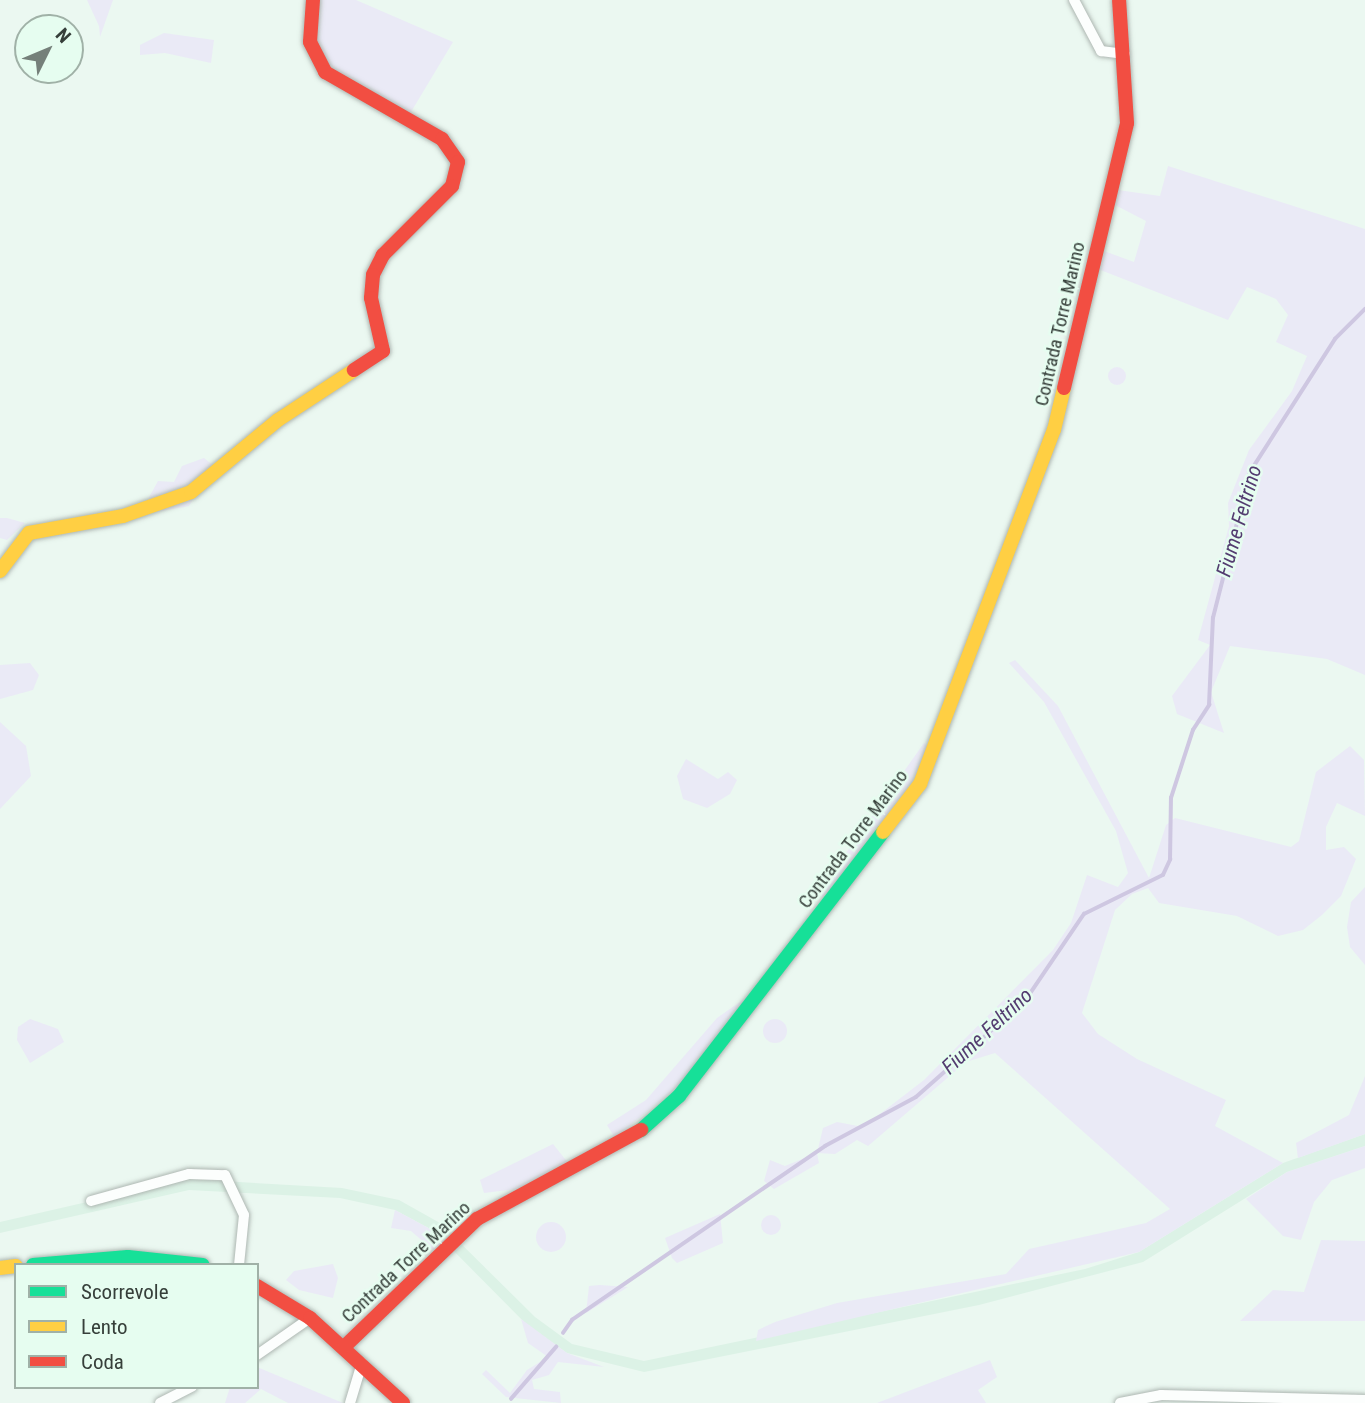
<!DOCTYPE html>
<style>
body{margin:0}
#map{position:relative;width:1365px;height:1403px;overflow:hidden;background:#ebf8f1;font-family:"Roboto Condensed",sans-serif}
div>[style]{position:absolute}
.built>*{inset:0;background:#dcf2e6}
.green>*{inset:0;background:#eaeaf6}
.round{border-radius:50%}
.stream>*{height:3.5px;margin:-1.75px;padding:0 1.75px;transform-origin:1.75px;border-radius:1.75px;background:#cec7e1}
.roads{filter:drop-shadow(0 0 2px #aeb7b2) drop-shadow(0 0 2px #aeb7b2)}
.street>*{height:10px;margin:-5px;padding:0 5px;transform-origin:5px;border-radius:5px;background:#fcfefd}
.fast>*{height:14px;margin:-7px;padding:0 7px;transform-origin:7px;border-radius:7px;background:#16e098}
.slow>*{height:14px;margin:-7px;padding:0 7px;transform-origin:7px;border-radius:7px;background:#ffcf43}
.jam>*{height:14px;margin:-7px;padding:0 7px;transform-origin:7px;border-radius:7px;background:#f24e42}
span{translate:-50% -50%;white-space:nowrap;text-align:center;line-height:1.15;-webkit-text-stroke:5px #e6fdf0;paint-order:stroke}
.street-label{font-size:19px;color:#363f3a}
.water-label{font-size:21px;color:#533c70;font-style:italic}
.legend{position:absolute;left:14px;top:1263px;width:245px;height:126px;box-sizing:border-box;background:#e6fdf0;border:2px solid #a0b1a7;margin:0;padding:9px 12px;list-style:none;font-size:21px;color:#363f3a}
.legend li{display:flex;align-items:center;gap:14px;height:35px}
.legend b{width:35px;border:2px solid #a0b1a7}
.north{position:absolute;left:14px;top:14px;width:70px;height:70px;box-sizing:border-box;background:#e6fdf0;border:2px solid #a0b1a7;border-radius:50%;rotate:47deg;font-size:19px;font-weight:700;line-height:28px;text-align:center;color:#363f3a}
.north::after{content:'';display:block;margin:auto;width:24px;height:32px;background:#75807a;clip-path:polygon(50% 0,100% 100%,50% 72%,0 100%)}
</style>
<div id="map">
<div class="built">
<div style="clip-path:polygon(1365px 1134px,1365px 1146px,1287px 1172px,1143px 1262px,979px 1305px,644px 1372px,567px 1353px,528px 1326px,434px 1231px,395px 1210px,340px 1198px,189px 1190px,0 1233px,0 1222px,187px 1179px,342px 1188px,399px 1200px,440px 1223px,535px 1317px,572px 1344px,644px 1361px,1085px 1269px,1139px 1252px,1283px 1163px)"></div>
</div>
<div class="green">
<div style="clip-path:polygon(87px 0,113px 0,100px 37px,99px 26px)"></div>
<div style="clip-path:polygon(317px 0,356px 0,453px 42px,408px 117px,317px 62px)"></div>
<div style="clip-path:polygon(164px 33px,214px 40px,211px 63px,165px 53px,140px 55px,140px 45px)"></div>
<div style="clip-path:polygon(1168px 166px,1365px 229px,1365px 675px,1327px 659px,1230px 646px,1211px 692px,1224px 733px,1177px 714px,1172px 696px,1210px 645px,1198px 640px,1229px 526px,1228px 503px,1249px 450px,1292px 391px,1307px 356px,1276px 342px,1288px 315px,1276px 299px,1247px 287px,1228px 320px,1098px 269px,1104px 251px,1134px 262px,1146px 221px,1115px 205px,1118px 190px,1160px 196px)"></div>
<div class="round" style="left:1108px;top:367px;width:18px;height:18px"></div>
<div style="clip-path:polygon(204px 458px,214px 466px,189px 506px,152px 513px,148px 499px,158px 481px,174px 482px,182px 466px)"></div>
<div style="clip-path:polygon(0 518px,7px 518px,25px 523px,7px 540px,0 538px)"></div>
<div style="clip-path:polygon(1015px 660px,1058px 706px,1149px 878px,1166px 825px,1175px 818px,1291px 847px,1299px 841px,1316px 772px,1350px 746px,1364px 760px,1365px 816px,1337px 803px,1326px 827px,1326px 850px,1344px 847px,1356px 859px,1341px 896px,1322px 915px,1303px 930px,1278px 936px,1237px 916px,1159px 903px,1148px 888px,1132px 894px,1115px 910px,1082px 1013px,1098px 1034px,1137px 1059px,1226px 1100px,1215px 1126px,1283px 1163px,1139px 1252px,756px 1341px,758px 1330px,775px 1322px,837px 1303px,1006px 1274px,1029px 1249px,1146px 1223px,1170px 1209px,995px 1053px,966px 1062px,868px 1146px,857px 1140px,835px 1154px,817px 1153px,819px 1163px,774px 1189px,764px 1181px,770px 1160px,785px 1166px,817px 1153px,823px 1128px,837px 1122px,863px 1127px,924px 1080px,1053px 950px,1071px 923px,1087px 875px,1118px 887px,1128px 873px,1116px 831px,1044px 702px,1009px 663px)"></div>
<div style="clip-path:polygon(30px 663px,39px 675px,33px 690px,0 699px,0 665px)"></div>
<div style="clip-path:polygon(0 722px,26px 746px,31px 776px,0 809px)"></div>
<div style="clip-path:polygon(924px 743px,930px 749px,915px 784px,829px 899px,817px 894px)"></div>
<div style="clip-path:polygon(686px 759px,718px 779px,728px 772px,737px 780px,730px 794px,707px 808px,683px 799px,677px 776px)"></div>
<div style="clip-path:polygon(1365px 887px,1365px 965px,1350px 947px,1347px 927px,1351px 902px)"></div>
<div style="clip-path:polygon(754px 992px,690px 1076px,615px 1138px,607px 1125px,646px 1100px,717px 1018px)"></div>
<div style="clip-path:polygon(30px 1019px,58px 1029px,64px 1042px,30px 1063px,17px 1040px,18px 1027px)"></div>
<div class="round" style="left:763px;top:1019px;width:24px;height:24px"></div>
<div style="clip-path:polygon(1365px 1076px,1365px 1134px,1298px 1158px,1296px 1143px,1349px 1115px)"></div>
<div style="clip-path:polygon(553px 1144px,569px 1164px,517px 1189px,484px 1193px,480px 1180px)"></div>
<div style="clip-path:polygon(1365px 1146px,1365px 1168px,1332px 1180px,1314px 1202px,1301px 1240px,1283px 1236px,1246px 1199px,1287px 1172px)"></div>
<div style="clip-path:polygon(395px 1210px,434px 1231px,445px 1242px,433px 1250px,411px 1231px,391px 1228px)"></div>
<div style="clip-path:polygon(720px 1214px,723px 1243px,677px 1263px,672px 1258px,665px 1238px)"></div>
<div class="round" style="left:761px;top:1215px;width:20px;height:20px"></div>
<div class="round" style="left:536px;top:1222px;width:30px;height:30px"></div>
<div style="clip-path:polygon(1321px 1240px,1365px 1241px,1365px 1321px,1240px 1321px,1273px 1290px,1304px 1292px)"></div>
<div style="clip-path:polygon(333px 1264px,338px 1278px,333px 1298px,299px 1290px,286px 1280px,294px 1271px)"></div>
<div style="clip-path:polygon(589px 1286px,600px 1285px,628px 1287px,586px 1313px)"></div>
<div style="clip-path:polygon(521px 1319px,567px 1353px,604px 1367px,558px 1362px,549px 1375px,532px 1380px,534px 1389px,560px 1392px,561px 1403px,506px 1397px,482px 1374px,486px 1370px,510px 1393px,527px 1370px,548px 1357px,528px 1343px)"></div>
<div style="clip-path:polygon(990px 1360px,997px 1377px,978px 1390px,986px 1403px,877px 1403px)"></div>
<div style="clip-path:polygon(257px 1367px,343px 1403px,288px 1403px,261px 1389px,245px 1403px,225px 1403px,230px 1387px,257px 1387px)"></div>
</div>
<div class="stream">
<div style="left:563px;top:1333px;width:16px;rotate:-55deg"></div>
<div style="left:572px;top:1320px;width:307px;rotate:-34.5deg"></div>
<div style="left:825px;top:1146px;width:103px;rotate:-28.3deg"></div>
<div style="left:916px;top:1097px;width:145px;rotate:-41.4deg"></div>
<div style="left:1025px;top:1001px;width:105px;rotate:-55.9deg"></div>
<div style="left:1084px;top:914px;width:88px;rotate:-26.3deg"></div>
<div style="left:1163px;top:875px;width:17px;rotate:-65deg"></div>
<div style="left:1170px;top:860px;width:62px;rotate:-89.1deg"></div>
<div style="left:1171px;top:798px;width:71px;rotate:-72.1deg"></div>
<div style="left:1193px;top:730px;width:30px;rotate:-57deg"></div>
<div style="left:1209px;top:705px;width:87px;rotate:-87.4deg"></div>
<div style="left:1213px;top:618px;width:151px;rotate:-75.8deg"></div>
<div style="left:1250px;top:472px;width:158px;rotate:-57.4deg"></div>
<div style="left:1335px;top:339px;width:42px;rotate:-45deg"></div>
<div style="left:511px;top:1399px;width:69px;rotate:-49.1deg"></div>
</div>
<div class="roads">
<div class="street">
<div style="left:1074px;top:0;width:58px;rotate:62.1deg"></div>
<div style="left:1101px;top:51px;width:24px;rotate:7deg"></div>
<div style="left:91px;top:1201px;width:102px;rotate:-15.4deg"></div>
<div style="left:189px;top:1174px;width:36px;rotate:2deg"></div>
<div style="left:225px;top:1175px;width:44px;rotate:64.6deg"></div>
<div style="left:244px;top:1215px;width:50px;rotate:95.7deg"></div>
<div style="left:257px;top:1355px;width:65px;rotate:-34.9deg"></div>
<div style="left:160px;top:1403px;width:36px;rotate:-27deg"></div>
<div style="left:350px;top:1403px;width:42px;rotate:-73.3deg"></div>
<div style="left:1120px;top:1403px;width:42px;rotate:-11deg"></div>
<div style="left:1161px;top:1395px;width:204px;rotate:1.4deg"></div>
</div>
<div class="fast">
<div style="left:641px;top:1130px;width:51px;rotate:-41.8deg"></div>
<div style="left:679px;top:1096px;width:334px;rotate:-52.3deg"></div>
<div style="left:33px;top:1265px;width:95px;rotate:-4.8deg"></div>
<div style="left:128px;top:1257px;width:75px;rotate:6.1deg"></div>
</div>
<div class="slow">
<div style="left:0;top:571px;width:48px;rotate:-52.7deg"></div>
<div style="left:29px;top:533px;width:96px;rotate:-10.3deg"></div>
<div style="left:123px;top:516px;width:72px;rotate:-19.4deg"></div>
<div style="left:191px;top:492px;width:113px;rotate:-39.6deg"></div>
<div style="left:278px;top:420px;width:91px;rotate:-33.3deg"></div>
<div style="left:883px;top:832px;width:61px;rotate:-52.4deg"></div>
<div style="left:920px;top:784px;width:379px;rotate:-69.3deg"></div>
<div style="left:1054px;top:430px;width:43px;rotate:-76.6deg"></div>
<div style="left:0;top:1268px;width:16px;rotate:-7deg"></div>
</div>
<div class="jam">
<div style="left:313px;top:0;width:42px;rotate:94.1deg"></div>
<div style="left:310px;top:42px;width:34px;rotate:63deg"></div>
<div style="left:325px;top:72px;width:135px;rotate:29.8deg"></div>
<div style="left:442px;top:139px;width:28px;rotate:55deg"></div>
<div style="left:458px;top:162px;width:25px;rotate:104deg"></div>
<div style="left:452px;top:186px;width:98px;rotate:135deg"></div>
<div style="left:383px;top:255px;width:22px;rotate:117deg"></div>
<div style="left:373px;top:275px;width:23px;rotate:95deg"></div>
<div style="left:371px;top:298px;width:54px;rotate:77.2deg"></div>
<div style="left:383px;top:351px;width:35px;rotate:147deg"></div>
<div style="left:1064px;top:388px;width:272px;rotate:-76.6deg"></div>
<div style="left:1127px;top:123px;width:123px;rotate:-93.7deg"></div>
<div style="left:257px;top:1286px;width:62px;rotate:31.1deg"></div>
<div style="left:310px;top:1318px;width:126px;rotate:42.4deg"></div>
<div style="left:344px;top:1347px;width:185px;rotate:-43.9deg"></div>
<div style="left:477px;top:1219px;width:187px;rotate:-28.5deg"></div>
</div>
</div>
<div class="street-label">
<span style="left:1060px;top:324px;rotate:-77deg">Contrada Torre Marino</span>
<span style="left:853px;top:839px;rotate:-53deg">Contrada Torre Marino</span>
<span style="left:406px;top:1262px;rotate:-43deg">Contrada Torre Marino</span>
</div>
<div class="water-label">
<span style="left:1239px;top:521px;rotate:-74deg">Fiume Feltrino</span>
<span style="left:987px;top:1031px;rotate:-43deg">Fiume Feltrino</span>
</div>
<ul class="legend">
<li><b style="height:9px;background:#16e098"></b>Scorrevole</li>
<li><b style="height:9px;background:#ffcf43"></b>Lento</li>
<li><b style="height:9px;background:#f24e42"></b>Coda</li>
</ul>
<div class="north">N</div>
</div>
